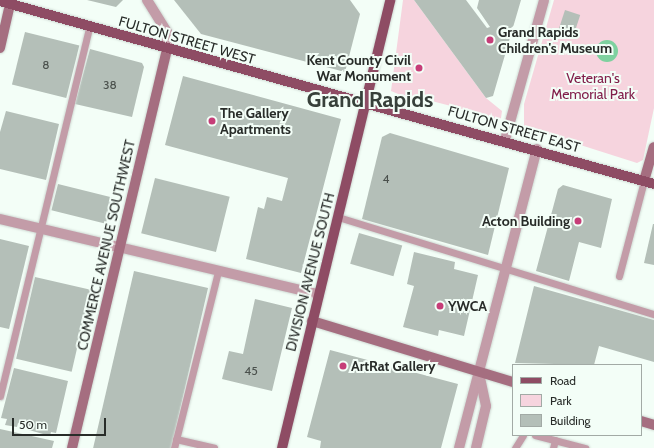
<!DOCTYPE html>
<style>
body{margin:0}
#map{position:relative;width:654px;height:448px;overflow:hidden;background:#f3fef7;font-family:Cabin,sans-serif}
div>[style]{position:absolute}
.green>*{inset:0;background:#f6d4de}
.water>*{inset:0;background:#7ed19f}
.round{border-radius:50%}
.building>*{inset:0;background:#b4bfb8;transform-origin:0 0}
.roads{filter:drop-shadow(0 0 1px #ced8d2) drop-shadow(0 0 1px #ced8d2)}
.lane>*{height:7px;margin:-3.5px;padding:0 3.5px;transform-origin:3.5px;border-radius:3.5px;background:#c39ca8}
.street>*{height:10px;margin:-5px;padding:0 5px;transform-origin:5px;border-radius:5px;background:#c39ca8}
.secondary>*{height:10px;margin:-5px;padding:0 5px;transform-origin:5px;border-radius:5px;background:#a56e80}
.primary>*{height:10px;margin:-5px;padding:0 5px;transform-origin:5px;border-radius:5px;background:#8e4c64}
.dots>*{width:11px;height:11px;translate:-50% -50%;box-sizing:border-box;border:2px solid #f3fef7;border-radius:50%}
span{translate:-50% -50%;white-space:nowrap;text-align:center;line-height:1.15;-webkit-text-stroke:4px #f3fef7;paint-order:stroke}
.number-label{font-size:12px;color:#4b514d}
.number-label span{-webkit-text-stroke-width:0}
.poi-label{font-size:14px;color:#282c29;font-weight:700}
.left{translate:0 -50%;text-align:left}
.right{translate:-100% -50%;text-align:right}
.street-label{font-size:14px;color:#282c29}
.park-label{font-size:14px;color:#811e4a}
.town-label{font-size:22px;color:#37403a;font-weight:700}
.legend{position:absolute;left:512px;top:364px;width:130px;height:72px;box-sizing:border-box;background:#f3fef7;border:1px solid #a2aaa5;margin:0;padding:5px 7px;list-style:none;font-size:12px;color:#282c29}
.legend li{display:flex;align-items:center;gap:8px;height:20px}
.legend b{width:20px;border:1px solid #a2aaa5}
.scale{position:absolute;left:12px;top:418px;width:94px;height:18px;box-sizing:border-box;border:2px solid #282c29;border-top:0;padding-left:5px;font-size:12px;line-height:14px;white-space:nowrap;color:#282c29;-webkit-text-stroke:3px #f3fef7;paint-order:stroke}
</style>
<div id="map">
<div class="green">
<div style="clip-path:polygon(403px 0,414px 0,486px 98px,502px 111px,501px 118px,495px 122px,484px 119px,482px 114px,420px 98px,415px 101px,391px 91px)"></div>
<div style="clip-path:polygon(554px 0,654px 0,654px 108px,643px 160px,637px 163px,524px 127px,524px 104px)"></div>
</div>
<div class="water">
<div class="round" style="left:596px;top:40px;width:22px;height:22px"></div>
</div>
<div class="building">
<div style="clip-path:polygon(87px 0,123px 0,116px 7px)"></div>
<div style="clip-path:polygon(174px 0,350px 0,360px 14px,345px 72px,201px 34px)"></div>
<div style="clip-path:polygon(414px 0,466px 0,487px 28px,490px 27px,477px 8px,479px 0,521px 0,493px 96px,486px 98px)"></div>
<div style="left:565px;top:10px;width:16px;height:24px;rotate:18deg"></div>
<div style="left:25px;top:32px;width:56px;height:54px;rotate:14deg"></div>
<div style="clip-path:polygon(90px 49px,142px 63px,144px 67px,132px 117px,75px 104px)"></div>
<div style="clip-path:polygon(183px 76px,341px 119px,301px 273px,246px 259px,258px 207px,264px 209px,267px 197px,282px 201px,288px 178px,165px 145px)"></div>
<div style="clip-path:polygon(6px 111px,59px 124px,46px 180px,0 169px,0 132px)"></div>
<div style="clip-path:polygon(390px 133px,509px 168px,488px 255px,362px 219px,382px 137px)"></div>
<div style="left:155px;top:178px;width:77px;height:57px;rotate:14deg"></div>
<div style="left:58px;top:184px;width:56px;height:27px;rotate:14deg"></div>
<div style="clip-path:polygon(563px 185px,612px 199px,601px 248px,579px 242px,569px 281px,536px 271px,558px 189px)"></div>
<div style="clip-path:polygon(653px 224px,654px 224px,654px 265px,644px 263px)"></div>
<div style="left:359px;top:233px;width:45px;height:32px;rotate:16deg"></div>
<div style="clip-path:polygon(0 239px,29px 246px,9px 329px,0 327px)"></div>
<div style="clip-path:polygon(414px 252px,455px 262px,454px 269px,478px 275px,464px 336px,439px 330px,438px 336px,403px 327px,414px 286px,407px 284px)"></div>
<div style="left:134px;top:271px;width:76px;height:182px;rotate:13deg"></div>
<div style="left:35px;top:277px;width:57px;height:84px;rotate:13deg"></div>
<div style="clip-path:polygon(534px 286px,654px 320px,654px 362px,599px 346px,594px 365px,515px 363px)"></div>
<div style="clip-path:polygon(255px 299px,292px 308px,272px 391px,222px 379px,229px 351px,243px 354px)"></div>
<div style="clip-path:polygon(330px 350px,458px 384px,441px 448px,320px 448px,321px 441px,307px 437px)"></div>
<div style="clip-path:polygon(14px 368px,68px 381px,56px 433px,51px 432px,50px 436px,29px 430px,30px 426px,18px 423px,17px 427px,5px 425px,7px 419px,1px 418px)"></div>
<div style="clip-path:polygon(0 429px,54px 441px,52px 448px,0 448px)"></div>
</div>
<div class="roads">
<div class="lane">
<div style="left:338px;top:217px;width:331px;rotate:17.1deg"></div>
<div style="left:619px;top:276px;width:98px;rotate:-75.3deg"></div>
<div style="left:0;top:396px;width:380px;rotate:-76.4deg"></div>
<div style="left:535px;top:435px;width:52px;rotate:14.6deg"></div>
<div style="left:176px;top:439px;width:39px;rotate:13deg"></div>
<div style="left:174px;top:448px;width:182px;rotate:-76deg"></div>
<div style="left:515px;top:448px;width:15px;rotate:-58deg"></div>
<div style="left:553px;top:448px;width:8px;rotate:-76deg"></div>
</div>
<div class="street">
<div style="left:147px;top:0;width:38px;rotate:58deg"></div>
<div style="left:167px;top:32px;width:17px;rotate:90deg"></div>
<div style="left:505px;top:140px;width:145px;rotate:-74.4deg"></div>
<div style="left:0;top:219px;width:327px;rotate:13.3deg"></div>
<div style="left:459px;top:448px;width:309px;rotate:-75.4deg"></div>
<div style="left:476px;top:448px;width:43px;rotate:-76.6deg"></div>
<div style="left:486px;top:406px;width:33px;rotate:-102deg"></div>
</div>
<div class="secondary">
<div style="left:0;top:48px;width:49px;rotate:-77.1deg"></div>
<div style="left:644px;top:181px;width:35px;rotate:-74deg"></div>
<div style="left:312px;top:321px;width:210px;rotate:16.9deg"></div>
<div style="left:641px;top:421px;width:14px;rotate:17deg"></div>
<div style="left:72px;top:448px;width:410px;rotate:-76.6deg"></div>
</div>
<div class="primary">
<div style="left:0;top:1px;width:679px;rotate:15.63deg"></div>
<div style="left:282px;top:448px;width:461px;rotate:-76.4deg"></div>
</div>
</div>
<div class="dots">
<div style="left:490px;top:40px;background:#c63d78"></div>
<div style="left:419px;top:68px;background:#c63d78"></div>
<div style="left:212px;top:121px;background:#c63d78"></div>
<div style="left:578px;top:221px;background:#c63d78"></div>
<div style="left:440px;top:306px;background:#c63d78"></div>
<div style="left:343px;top:366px;background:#c63d78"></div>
</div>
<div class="number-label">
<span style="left:46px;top:65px">8</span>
<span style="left:110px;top:85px">38</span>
<span style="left:386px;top:179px">4</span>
<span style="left:251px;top:371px">45</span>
</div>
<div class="poi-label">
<span class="left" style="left:498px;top:40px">Grand Rapids<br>Children's Museum</span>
<span class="right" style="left:411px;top:68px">Kent County Civil<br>War Monument</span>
<span class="left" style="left:220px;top:121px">The Gallery<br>Apartments</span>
<span class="right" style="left:570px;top:221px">Acton Building</span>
<span class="left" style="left:448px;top:306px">YWCA</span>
<span class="left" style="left:351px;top:366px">ArtRat Gallery</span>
</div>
<div class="street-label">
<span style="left:187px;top:40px;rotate:16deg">FULTON STREET WEST</span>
<span style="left:514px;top:129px;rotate:16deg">FULTON STREET EAST</span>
<span style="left:106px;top:245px;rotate:-77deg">COMMERCE AVENUE SOUTHWEST</span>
<span style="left:310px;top:272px;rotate:-76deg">DIVISION AVENUE SOUTH</span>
</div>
<div class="park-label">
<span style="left:593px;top:86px">Veteran's<br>Memorial Park</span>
</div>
<div class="town-label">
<span style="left:370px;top:100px">Grand Rapids</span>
</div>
<ul class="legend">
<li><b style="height:5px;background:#8e4c64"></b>Road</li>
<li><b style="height:11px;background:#f6d4de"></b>Park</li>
<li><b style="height:11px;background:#b4bfb8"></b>Building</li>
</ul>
<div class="scale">50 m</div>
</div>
